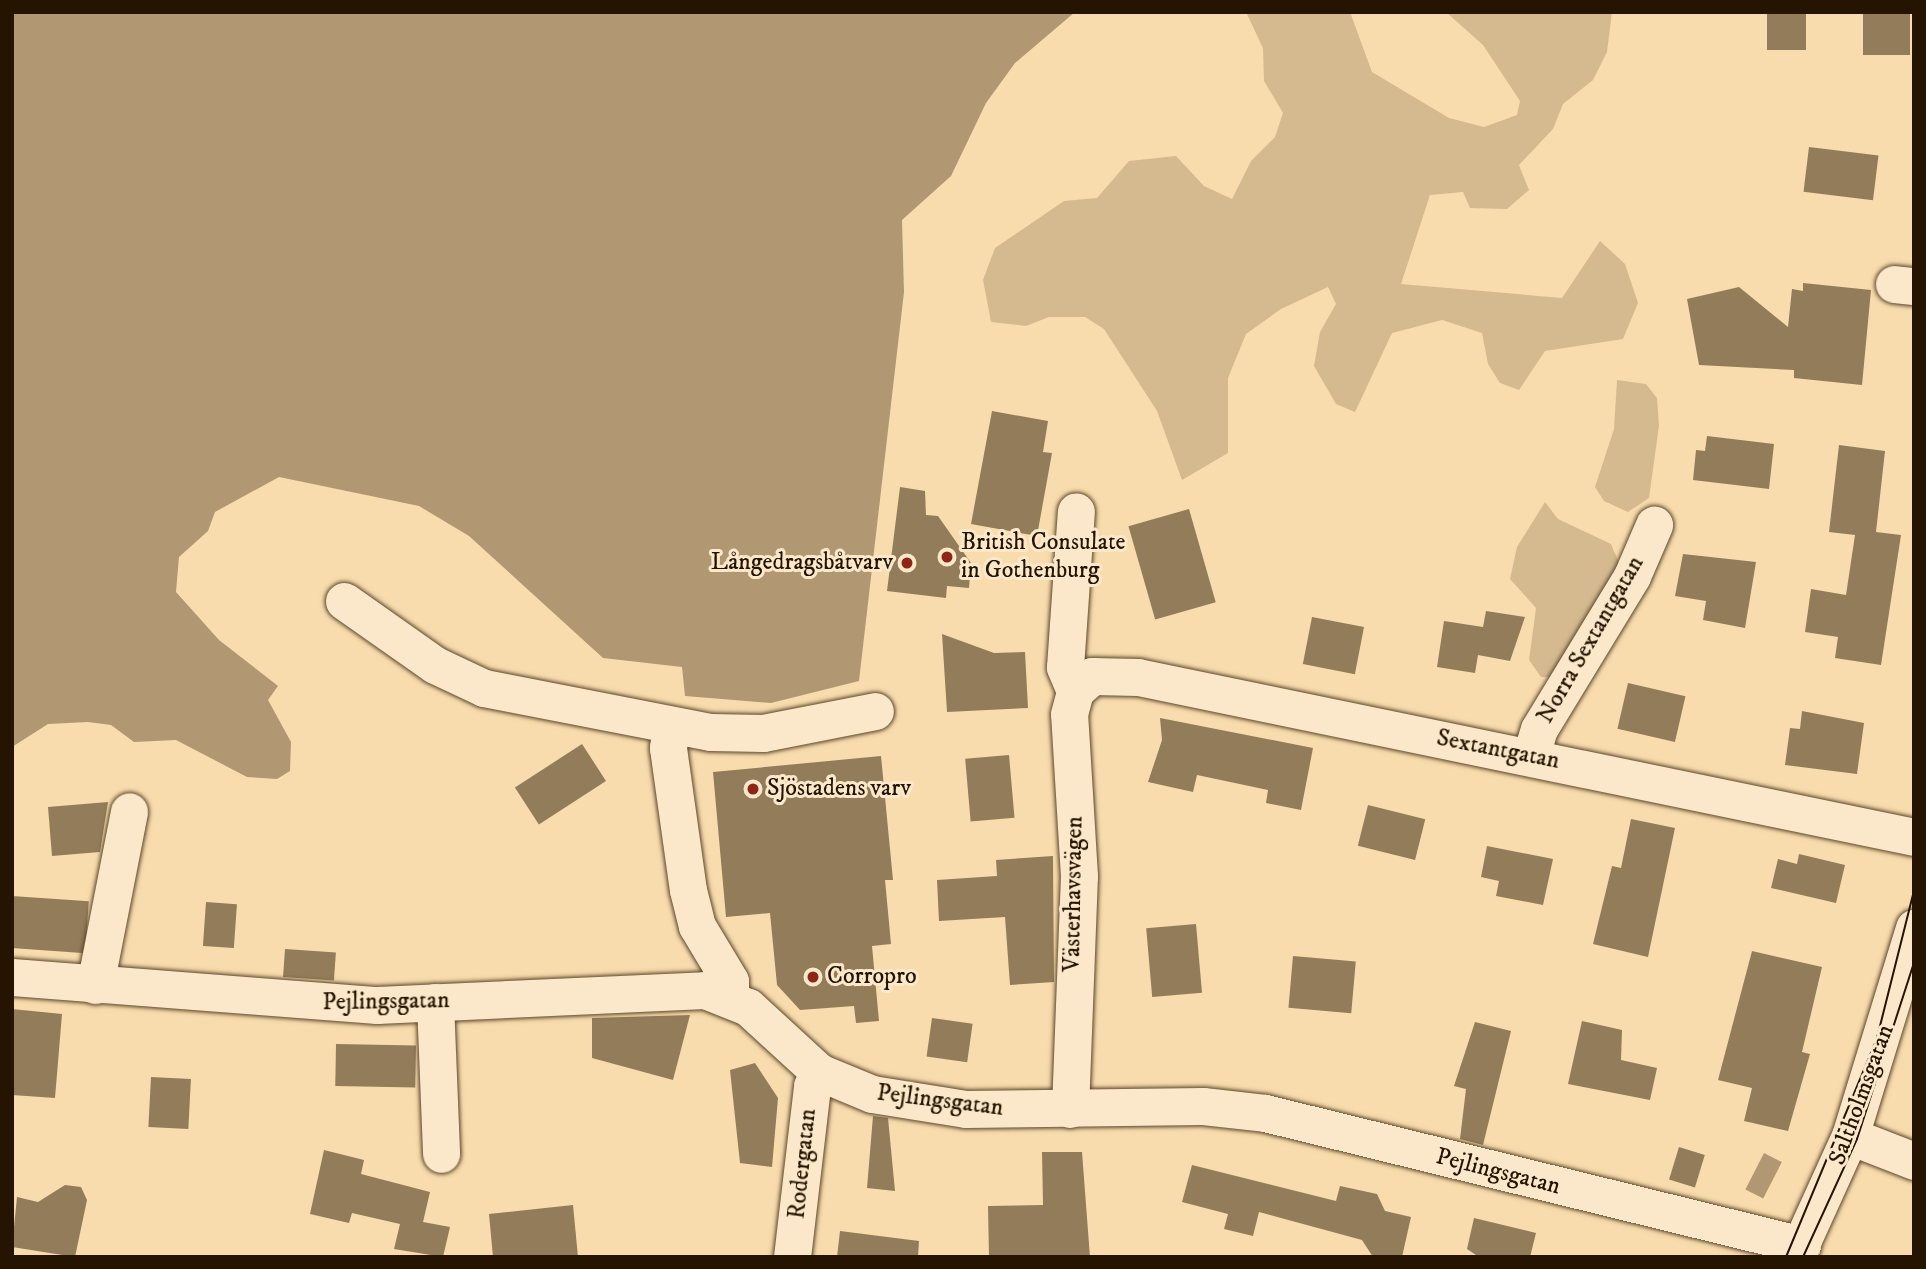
<!DOCTYPE html>
<meta charset="utf-8">
<style>
body{margin:0}
#map{position:relative;width:1926px;height:1269px;overflow:hidden;background:#f9dcad;font-family:"IM FELL DW Pica",serif}
div>[style]{position:absolute}
.green>*{inset:0;background:#d5ba90}
.water>*{inset:0;background:#b19872;transform-origin:0 0}
.building>*{inset:0;background:#937c5a;transform-origin:0 0}
.roads{filter:drop-shadow(0 0 2px #5a472b) drop-shadow(0 0 2px #5a472b)}
.minor>*{height:37px;margin:-18.5px;padding:0 18.5px;transform-origin:18.5px;border-radius:18.5px;background:#fbe8ca}
.tram>*{height:2px;margin:-1px;padding:0 1px;transform-origin:1px;border-radius:1px;background:#251500}
.dots>*{width:19px;height:19px;translate:-50% -50%;box-sizing:border-box;border:4px solid #fbe8ca;border-radius:50%}
span{translate:-50% -50%;white-space:nowrap;text-align:center;line-height:1.15;-webkit-text-stroke:6px #fbe8ca;paint-order:stroke}
.poi-label{font-size:24px;color:#251500}
.left{translate:0 -50%;text-align:left}
.right{translate:-100% -50%;text-align:right}
.street-label{font-size:24px;color:#251500}
.frame{position:absolute;inset:0;border:14px solid #251500;pointer-events:none}
</style>
<div id="map">
<div class="green">
<div style="clip-path:polygon(1246px 12px,1350px 12px,1372px 72px,1449px 118px,1484px 127px,1517px 115px,1520px 101px,1483px 45px,1446px 12px,1612px 12px,1607px 52px,1593px 80px,1563px 104px,1553px 129px,1519px 165px,1529px 190px,1507px 209px,1470px 208px,1463px 192px,1430px 195px,1401px 284px,1562px 298px,1600px 241px,1625px 264px,1638px 303px,1623px 339px,1545px 351px,1519px 390px,1500px 383px,1488px 364px,1482px 333px,1442px 320px,1392px 333px,1355px 412px,1336px 404px,1314px 366px,1320px 332px,1336px 304px,1328px 287px,1281px 309px,1246px 334px,1228px 378px,1228px 453px,1182px 480px,1157px 411px,1104px 329px,1085px 317px,1049px 317px,1026px 326px,991px 322px,983px 280px,995px 248px,1064px 201px,1097px 198px,1129px 161px,1176px 156px,1204px 186px,1232px 199px,1251px 161px,1275px 137px,1283px 113px,1264px 81px,1263px 48px)"></div>
<div style="clip-path:polygon(1617px 380px,1646px 384px,1657px 398px,1659px 426px,1649px 498px,1628px 512px,1604px 501px,1595px 487px,1614px 429px)"></div>
<div style="clip-path:polygon(1545px 502px,1558px 519px,1611px 544px,1619px 563px,1559px 677px,1541px 677px,1529px 660px,1536px 608px,1510px 579px,1517px 547px)"></div>
</div>
<div class="water">
<div style="clip-path:polygon(12px 12px,1075px 12px,1015px 63px,986px 103px,951px 176px,902px 220px,904px 292px,859px 681px,771px 703px,685px 696px,682px 667px,603px 658px,469px 536px,419px 506px,279px 477px,215px 512px,208px 531px,179px 557px,176px 592px,219px 640px,278px 686px,268px 700px,291px 742px,290px 771px,277px 779px,247px 777px,176px 740px,134px 742px,111px 725px,88px 722px,48px 724px,12px 747px)"></div>
<div style="left:1764px;top:1153px;width:20px;height:41px;rotate:27deg"></div>
</div>
<div class="building">
<div style="left:1767px;top:12px;width:39px;height:38px"></div>
<div style="left:1863px;top:12px;width:47px;height:43px"></div>
<div style="left:1809px;top:147px;width:70px;height:45px;rotate:7deg"></div>
<div style="clip-path:polygon(1803px 283px,1871px 290px,1862px 385px,1794px 378px,1794px 370px,1699px 365px,1687px 299px,1739px 287px,1788px 327px,1792px 289px,1803px 291px)"></div>
<div style="clip-path:polygon(992px 411px,1048px 421px,1043px 452px,1052px 453px,1037px 536px,971px 524px)"></div>
<div style="clip-path:polygon(1707px 436px,1774px 444px,1769px 489px,1693px 480px,1696px 450px,1705px 451px)"></div>
<div style="clip-path:polygon(1839px 445px,1885px 451px,1876px 532px,1901px 535px,1881px 665px,1835px 658px,1838px 637px,1805px 632px,1811px 589px,1846px 595px,1855px 535px,1829px 532px)"></div>
<div style="clip-path:polygon(900px 487px,925px 491px,926px 515px,938px 516px,971px 563px,969px 588px,947px 586px,946px 598px,887px 591px)"></div>
<div style="left:1189px;top:509px;width:97px;height:63px;rotate:74deg"></div>
<div style="clip-path:polygon(1683px 554px,1756px 562px,1745px 628px,1703px 620px,1706px 601px,1675px 596px)"></div>
<div style="clip-path:polygon(1486px 611px,1525px 617px,1510px 661px,1478px 655px,1475px 673px,1437px 667px,1444px 621px,1483px 627px)"></div>
<div style="left:1312px;top:617px;width:53px;height:48px;rotate:11deg"></div>
<div style="clip-path:polygon(942px 634px,994px 653px,1025px 652px,1028px 708px,947px 712px)"></div>
<div style="left:1628px;top:683px;width:59px;height:47px;rotate:13deg"></div>
<div style="clip-path:polygon(1802px 711px,1864px 723px,1857px 774px,1785px 765px,1790px 728px,1800px 729px)"></div>
<div style="clip-path:polygon(1160px 718px,1313px 748px,1301px 810px,1266px 803px,1268px 790px,1197px 775px,1193px 792px,1148px 782px,1162px 740px)"></div>
<div style="left:582px;top:744px;width:44px;height:80px;rotate:57deg"></div>
<div style="left:1009px;top:755px;width:63px;height:44px;rotate:85deg"></div>
<div style="clip-path:polygon(881px 756px,893px 880px,885px 880px,891px 944px,872px 946px,879px 1021px,856px 1023px,854px 1006px,800px 1010px,777px 985px,770px 913px,726px 917px,713px 772px)"></div>
<div style="clip-path:polygon(108px 802px,100px 852px,52px 856px,48px 807px)"></div>
<div style="left:1368px;top:805px;width:59px;height:42px;rotate:14deg"></div>
<div style="clip-path:polygon(1631px 819px,1675px 828px,1648px 957px,1593px 944px,1612px 866px,1621px 868px)"></div>
<div style="clip-path:polygon(1487px 846px,1553px 859px,1543px 905px,1496px 896px,1499px 881px,1481px 877px)"></div>
<div style="clip-path:polygon(1799px 854px,1845px 865px,1836px 903px,1771px 888px,1778px 859px,1797px 864px)"></div>
<div style="clip-path:polygon(1053px 856px,1054px 982px,1010px 985px,1005px 917px,939px 921px,937px 880px,997px 876px,996px 860px)"></div>
<div style="left:12px;top:896px;width:77px;height:52px;rotate:4deg"></div>
<div style="left:206px;top:902px;width:31px;height:44px;rotate:4deg"></div>
<div style="left:1196px;top:924px;width:69px;height:50px;rotate:85deg"></div>
<div style="left:285px;top:949px;width:51px;height:28px;rotate:4deg"></div>
<div style="clip-path:polygon(1752px 951px,1822px 967px,1802px 1052px,1810px 1054px,1788px 1131px,1744px 1121px,1752px 1088px,1718px 1080px)"></div>
<div style="left:1293px;top:956px;width:63px;height:52px;rotate:5deg"></div>
<div style="clip-path:polygon(12px 1009px,62px 1014px,55px 1098px,12px 1095px)"></div>
<div style="clip-path:polygon(690px 1015px,673px 1080px,592px 1058px,592px 1018px)"></div>
<div style="left:932px;top:1018px;width:41px;height:39px;rotate:8deg"></div>
<div style="clip-path:polygon(1582px 1021px,1622px 1030px,1621px 1060px,1657px 1068px,1650px 1100px,1568px 1084px)"></div>
<div style="clip-path:polygon(1475px 1022px,1511px 1031px,1483px 1145px,1460px 1139px,1466px 1089px,1454px 1086px)"></div>
<div style="left:336px;top:1044px;width:80px;height:42px;rotate:1deg"></div>
<div style="clip-path:polygon(755px 1063px,778px 1098px,772px 1167px,740px 1163px,730px 1070px)"></div>
<div style="left:151px;top:1077px;width:40px;height:50px;rotate:3deg"></div>
<div style="clip-path:polygon(873px 1116px,888px 1118px,895px 1191px,867px 1188px)"></div>
<div style="left:1679px;top:1147px;width:27px;height:34px;rotate:17deg"></div>
<div style="clip-path:polygon(324px 1150px,364px 1160px,361px 1174px,430px 1192px,423px 1222px,450px 1227px,443px 1257px,394px 1249px,400px 1224px,352px 1213px,349px 1223px,310px 1214px)"></div>
<div style="clip-path:polygon(1042px 1152px,1082px 1152px,1090px 1257px,989px 1257px,988px 1206px,1043px 1205px)"></div>
<div style="clip-path:polygon(1192px 1165px,1336px 1201px,1340px 1186px,1377px 1194px,1385px 1211px,1411px 1217px,1402px 1257px,1373px 1257px,1362px 1240px,1259px 1212px,1253px 1236px,1224px 1229px,1228px 1214px,1182px 1202px)"></div>
<div style="clip-path:polygon(65px 1185px,81px 1187px,87px 1200px,75px 1257px,12px 1247px,17px 1197px,38px 1202px)"></div>
<div style="clip-path:polygon(573px 1205px,578px 1257px,493px 1257px,489px 1214px)"></div>
<div style="clip-path:polygon(1474px 1218px,1536px 1233px,1530px 1257px,1479px 1257px,1467px 1249px)"></div>
<div style="clip-path:polygon(840px 1231px,919px 1241px,918px 1257px,837px 1257px)"></div>
</div>
<div class="roads">
<div class="minor">
<div style="left:1894px;top:284px;width:20px;rotate:6deg"></div>
<div style="left:344px;top:601px;width:111px;rotate:35.1deg"></div>
<div style="left:435px;top:665px;width:54px;rotate:25.1deg"></div>
<div style="left:484px;top:688px;width:231px;rotate:11deg"></div>
<div style="left:711px;top:732px;width:52px;rotate:1.1deg"></div>
<div style="left:763px;top:733px;width:114px;rotate:-11.1deg"></div>
<div style="left:1075px;top:691px;width:26px;rotate:-113deg"></div>
<div style="left:1065px;top:667px;width:156px;rotate:-86deg"></div>
<div style="left:671px;top:726px;width:22px;rotate:98deg"></div>
<div style="left:668px;top:748px;width:143px;rotate:82deg"></div>
<div style="left:688px;top:890px;width:37px;rotate:76deg"></div>
<div style="left:697px;top:926px;width:64px;rotate:59deg"></div>
<div style="left:730px;top:981px;width:15px;rotate:90deg"></div>
<div style="left:1531px;top:755px;width:27px;rotate:-73deg"></div>
<div style="left:1539px;top:729px;width:179px;rotate:-58.7deg"></div>
<div style="left:1632px;top:576px;width:56px;rotate:-66.7deg"></div>
<div style="left:12px;top:977px;width:366px;rotate:4.4deg"></div>
<div style="left:377px;top:1005px;width:328px;rotate:-2.6deg"></div>
<div style="left:705px;top:990px;width:46px;rotate:21.6deg"></div>
<div style="left:748px;top:1007px;width:96px;rotate:42.5deg"></div>
<div style="left:819px;top:1072px;width:57px;rotate:22.5deg"></div>
<div style="left:872px;top:1094px;width:95px;rotate:9.1deg"></div>
<div style="left:966px;top:1109px;width:237px;rotate:-0.7deg"></div>
<div style="left:1203px;top:1106px;width:62px;rotate:6.4deg"></div>
<div style="left:1265px;top:1113px;width:553px;rotate:13.81deg"></div>
<div style="left:95px;top:985px;width:177px;rotate:-78.9deg"></div>
<div style="left:435px;top:1002px;width:152px;rotate:87.7deg"></div>
<div style="left:1070px;top:1109px;width:233px;rotate:-87.8deg"></div>
<div style="left:1079px;top:876px;width:162px;rotate:-93.5deg"></div>
<div style="left:1069px;top:714px;width:24px;rotate:-75deg"></div>
<div style="left:1075px;top:691px;width:23px;rotate:-41deg"></div>
<div style="left:1092px;top:676px;width:46px;rotate:1.2deg"></div>
<div style="left:1138px;top:677px;width:792px;rotate:11.65deg"></div>
<div style="left:1850px;top:1136px;width:69px;rotate:21.3deg"></div>
<div style="left:792px;top:1257px;width:172px;rotate:-83.3deg"></div>
<div style="left:812px;top:1086px;width:16px;rotate:-63deg"></div>
<div style="left:1795px;top:1257px;width:133px;rotate:-65.6deg"></div>
<div style="left:1850px;top:1136px;width:218px;rotate:-72.9deg"></div>
</div>
</div>
<div class="tram">
<div style="left:1786px;top:1257px;width:237px;rotate:-67.4deg"></div>
<div style="left:1877px;top:1038px;width:152px;rotate:-75.9deg"></div>
<div style="left:1803px;top:1257px;width:130px;rotate:-65.4deg"></div>
<div style="left:1857px;top:1139px;width:185px;rotate:-72.1deg"></div>
</div>
<div class="dots">
<div style="left:947px;top:557px;background:#8f2418"></div>
<div style="left:907px;top:563px;background:#8f2418"></div>
<div style="left:753px;top:789px;background:#8f2418"></div>
<div style="left:813px;top:977px;background:#8f2418"></div>
</div>
<div class="poi-label">
<span class="left" style="left:961px;top:557px">British Consulate<br>in Gothenburg</span>
<span class="right" style="left:893px;top:563px">Långedragsbåtvarv</span>
<span class="left" style="left:767px;top:789px">Sjöstadens varv</span>
<span class="left" style="left:827px;top:977px">Corropro</span>
</div>
<div class="street-label">
<span style="left:1591px;top:640px;rotate:-60deg">Norra Sextantgatan</span>
<span style="left:1498px;top:750px;rotate:11deg">Sextantgatan</span>
<span style="left:1074px;top:894px;rotate:-89deg">Västerhavsvägen</span>
<span style="left:386px;top:1002px;rotate:-1deg">Pejlingsgatan</span>
<span style="left:1862px;top:1095px;rotate:-70deg">Saltholmsgatan</span>
<span style="left:940px;top:1101px;rotate:7deg">Pejlingsgatan</span>
<span style="left:803px;top:1164px;rotate:-84deg">Rodergatan</span>
<span style="left:1498px;top:1172px;rotate:14deg">Pejlingsgatan</span>
</div>
<div class="frame"></div>
</div>
